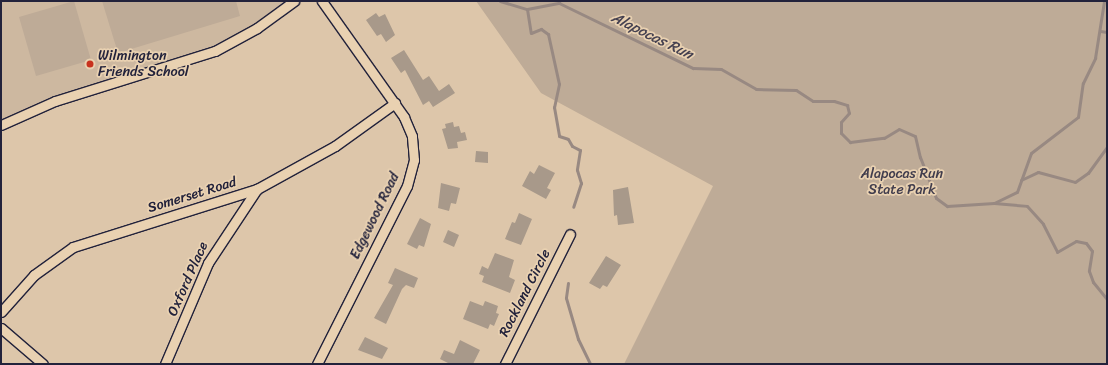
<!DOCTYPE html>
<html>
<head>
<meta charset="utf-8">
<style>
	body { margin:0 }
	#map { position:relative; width:1108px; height:365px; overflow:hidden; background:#ddc6aa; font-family:Sriracha,sans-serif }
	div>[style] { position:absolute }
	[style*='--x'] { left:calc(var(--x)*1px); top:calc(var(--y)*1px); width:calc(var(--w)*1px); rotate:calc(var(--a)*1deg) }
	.built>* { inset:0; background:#cdb8a0 }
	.green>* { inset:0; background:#beab97 }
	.stream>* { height:3px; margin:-1.5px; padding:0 1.5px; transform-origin:1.5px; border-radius:1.5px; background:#988982 }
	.building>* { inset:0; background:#a8998a }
	.roads { filter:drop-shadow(1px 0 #22223b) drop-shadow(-1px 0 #22223b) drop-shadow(0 1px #22223b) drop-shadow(0 -1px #22223b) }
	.minor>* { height:9px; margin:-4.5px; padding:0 4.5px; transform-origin:4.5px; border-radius:4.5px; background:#e9d1b1 }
	.dots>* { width:11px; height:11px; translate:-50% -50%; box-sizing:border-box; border:2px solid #e9d1b1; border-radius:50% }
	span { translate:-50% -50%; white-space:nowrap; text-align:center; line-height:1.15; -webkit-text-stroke:3.5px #e9d1b1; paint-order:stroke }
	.poi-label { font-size:14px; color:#22223b }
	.left { translate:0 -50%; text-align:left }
	.park-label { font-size:14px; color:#413d4d }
	.street-label { font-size:14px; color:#22223b }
	.water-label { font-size:15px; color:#454150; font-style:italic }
	.frame { position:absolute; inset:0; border:2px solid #22223b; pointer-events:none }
</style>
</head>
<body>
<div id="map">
	<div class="built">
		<div style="clip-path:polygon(1px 1px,294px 1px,230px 44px,55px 101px,1px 125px)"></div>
	</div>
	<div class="green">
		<div style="clip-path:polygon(74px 1px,91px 60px,36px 76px,19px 17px)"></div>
		<div style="clip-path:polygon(102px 1px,236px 1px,240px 16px,118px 53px)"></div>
		<div style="clip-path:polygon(476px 1px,1107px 1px,1107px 364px,624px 364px,713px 186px,541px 93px)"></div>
	</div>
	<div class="stream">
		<div style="--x:500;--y:1;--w:28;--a:17"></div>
		<div style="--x:527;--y:9;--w:33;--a:-11"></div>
		<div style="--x:559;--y:3;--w:149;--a:25.9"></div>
		<div style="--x:693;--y:68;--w:28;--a:2"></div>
		<div style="--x:721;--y:69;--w:40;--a:29.7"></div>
		<div style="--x:756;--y:89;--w:40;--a:1.4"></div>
		<div style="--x:796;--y:90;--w:20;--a:33"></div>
		<div style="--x:813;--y:101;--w:21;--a:0"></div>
		<div style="--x:834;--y:101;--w:14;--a:17"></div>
		<div style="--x:847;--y:105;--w:8;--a:76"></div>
		<div style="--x:849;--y:113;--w:12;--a:132"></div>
		<div style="--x:841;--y:122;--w:11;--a:90"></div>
		<div style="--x:841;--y:133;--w:13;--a:45"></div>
		<div style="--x:850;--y:142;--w:34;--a:-7"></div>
		<div style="--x:884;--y:138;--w:17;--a:-31"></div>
		<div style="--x:899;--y:129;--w:17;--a:24"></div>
		<div style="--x:915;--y:136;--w:22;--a:77"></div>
		<div style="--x:920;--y:157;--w:44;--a:68.7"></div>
		<div style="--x:936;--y:198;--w:14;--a:36"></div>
		<div style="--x:947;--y:206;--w:47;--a:-3.7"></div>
		<div style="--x:994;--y:203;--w:33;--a:5"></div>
		<div style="--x:1027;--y:206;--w:24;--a:48"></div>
		<div style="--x:1043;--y:224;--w:31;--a:63"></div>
		<div style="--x:1057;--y:252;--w:22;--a:-30"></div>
		<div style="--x:1076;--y:241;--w:10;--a:11"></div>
		<div style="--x:1086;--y:243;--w:10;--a:53"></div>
		<div style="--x:1092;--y:251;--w:20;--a:99"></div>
		<div style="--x:1089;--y:271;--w:12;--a:70"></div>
		<div style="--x:1093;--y:282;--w:22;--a:51"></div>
		<div style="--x:527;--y:9;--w:24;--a:81"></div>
		<div style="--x:531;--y:33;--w:11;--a:-22"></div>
		<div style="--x:541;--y:29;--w:9;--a:36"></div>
		<div style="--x:548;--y:34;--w:51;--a:77.6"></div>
		<div style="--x:559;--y:84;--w:24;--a:102"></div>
		<div style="--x:554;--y:107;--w:29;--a:80"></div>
		<div style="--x:559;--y:136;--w:9;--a:18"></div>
		<div style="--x:568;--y:139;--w:8;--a:60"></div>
		<div style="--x:572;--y:146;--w:9;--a:27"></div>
		<div style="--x:580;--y:150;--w:20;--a:99"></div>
		<div style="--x:577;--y:170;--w:14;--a:73"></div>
		<div style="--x:581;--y:183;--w:25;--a:108"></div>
		<div style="--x:1100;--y:31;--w:7;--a:8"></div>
		<div style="--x:1021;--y:180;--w:19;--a:-25"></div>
		<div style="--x:1038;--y:172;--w:38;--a:15"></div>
		<div style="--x:1075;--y:182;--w:16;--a:-35"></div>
		<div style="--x:1088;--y:173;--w:32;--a:-54"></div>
		<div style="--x:994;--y:203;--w:25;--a:-26"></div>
		<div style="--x:1017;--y:192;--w:41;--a:-70.3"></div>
		<div style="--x:1031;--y:153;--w:59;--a:-37.5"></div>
		<div style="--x:1078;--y:117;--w:34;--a:-82"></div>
		<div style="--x:1083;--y:83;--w:28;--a:-64"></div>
		<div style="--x:1095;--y:58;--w:58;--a:-81"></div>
		<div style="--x:568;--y:283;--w:15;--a:98"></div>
		<div style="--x:566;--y:298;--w:43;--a:73.7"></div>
		<div style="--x:578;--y:339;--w:28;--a:64"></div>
	</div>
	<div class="building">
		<div style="clip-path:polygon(376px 13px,379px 17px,385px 14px,395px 35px,386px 42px,381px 34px,377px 36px,366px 20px)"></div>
		<div style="clip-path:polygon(404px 50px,423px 80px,429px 76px,439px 91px,449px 84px,455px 93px,433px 107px,429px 101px,423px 105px,405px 70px,401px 73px,391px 58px)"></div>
		<div style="clip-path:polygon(453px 122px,454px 127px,459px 126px,461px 133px,465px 132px,467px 140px,457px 142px,458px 148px,448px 149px,442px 129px,446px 128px,445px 124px)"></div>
		<div style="clip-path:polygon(476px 151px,488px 152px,488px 163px,475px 162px)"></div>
		<div style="clip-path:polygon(539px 165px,555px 173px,547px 188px,551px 190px,546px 199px,522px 186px,530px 171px,534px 174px)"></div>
		<div style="clip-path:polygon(441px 183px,460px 188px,456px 204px,451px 203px,449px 211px,438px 208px)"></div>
		<div style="clip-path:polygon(628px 187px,634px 223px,618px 225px,617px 215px,614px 216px,613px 190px)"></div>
		<div style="clip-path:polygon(519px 213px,532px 219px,521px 245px,505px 239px,512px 222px,515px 223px)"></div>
		<div style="clip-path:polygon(420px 218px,431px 224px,424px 247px,419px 245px,417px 249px,407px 244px)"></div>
		<div style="clip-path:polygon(448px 230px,459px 235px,454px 247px,443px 242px)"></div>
		<div style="clip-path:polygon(495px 253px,514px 260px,509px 277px,515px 280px,510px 293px,482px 282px,484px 276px,479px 274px,482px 266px,488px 269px)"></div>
		<div style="clip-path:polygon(606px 256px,621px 265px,607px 287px,603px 285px,600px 289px,589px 283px)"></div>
		<div style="clip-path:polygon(395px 268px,418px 278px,414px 288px,406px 285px,402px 289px,386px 324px,374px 318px,393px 285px,388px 283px)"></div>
		<div style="clip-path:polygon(470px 301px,483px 306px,485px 301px,498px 306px,496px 313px,499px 314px,494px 326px,490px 324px,488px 329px,463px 319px)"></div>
		<div style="clip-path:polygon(365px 337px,388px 348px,382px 359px,358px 350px)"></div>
		<div style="clip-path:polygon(460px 340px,480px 350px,473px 364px,450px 364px,440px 359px,444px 350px,454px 354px)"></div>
	</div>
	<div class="roads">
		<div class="minor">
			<div style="--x:1;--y:125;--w:59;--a:-24"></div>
			<div style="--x:55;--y:101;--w:168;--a:-17.4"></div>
			<div style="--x:215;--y:51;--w:48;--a:-28.7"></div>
			<div style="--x:257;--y:28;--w:46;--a:-36.1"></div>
			<div style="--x:1;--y:312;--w:50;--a:-48.3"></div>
			<div style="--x:34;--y:275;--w:48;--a:-35.7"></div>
			<div style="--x:73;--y:247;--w:193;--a:-17.5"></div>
			<div style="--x:257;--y:189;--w:89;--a:-28.9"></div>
			<div style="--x:335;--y:146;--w:74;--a:-35.6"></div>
			<div style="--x:1;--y:328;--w:55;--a:40.6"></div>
			<div style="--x:165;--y:364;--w:110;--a:-66.9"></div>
			<div style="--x:208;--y:263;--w:89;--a:-56.5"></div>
			<div style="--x:317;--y:364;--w:199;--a:-63.2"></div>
			<div style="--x:407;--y:186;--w:27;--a:-75"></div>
			<div style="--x:414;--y:160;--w:24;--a:-95"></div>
			<div style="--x:412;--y:136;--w:21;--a:-113"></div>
			<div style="--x:404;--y:117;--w:142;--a:-125.3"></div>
			<div style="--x:505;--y:364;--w:145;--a:-63.4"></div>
		</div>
	</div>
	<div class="dots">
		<div style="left:90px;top:64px;background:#c8321e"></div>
	</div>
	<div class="poi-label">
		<span class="left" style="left:98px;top:64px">Wilmington<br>Friends School</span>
	</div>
	<div class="park-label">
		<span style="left:902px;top:182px">Alapocas Run<br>State Park</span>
	</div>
	<div class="street-label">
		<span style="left:192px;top:195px;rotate:-17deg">Somerset Road</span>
		<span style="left:375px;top:216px;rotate:-64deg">Edgewood Road</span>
		<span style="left:188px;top:279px;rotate:-66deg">Oxford Place</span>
		<span style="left:525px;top:293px;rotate:-63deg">Rockland Circle</span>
	</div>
	<div class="water-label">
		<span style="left:652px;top:36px;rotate:26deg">Alapocas Run</span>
	</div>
	<div class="frame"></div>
</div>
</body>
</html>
